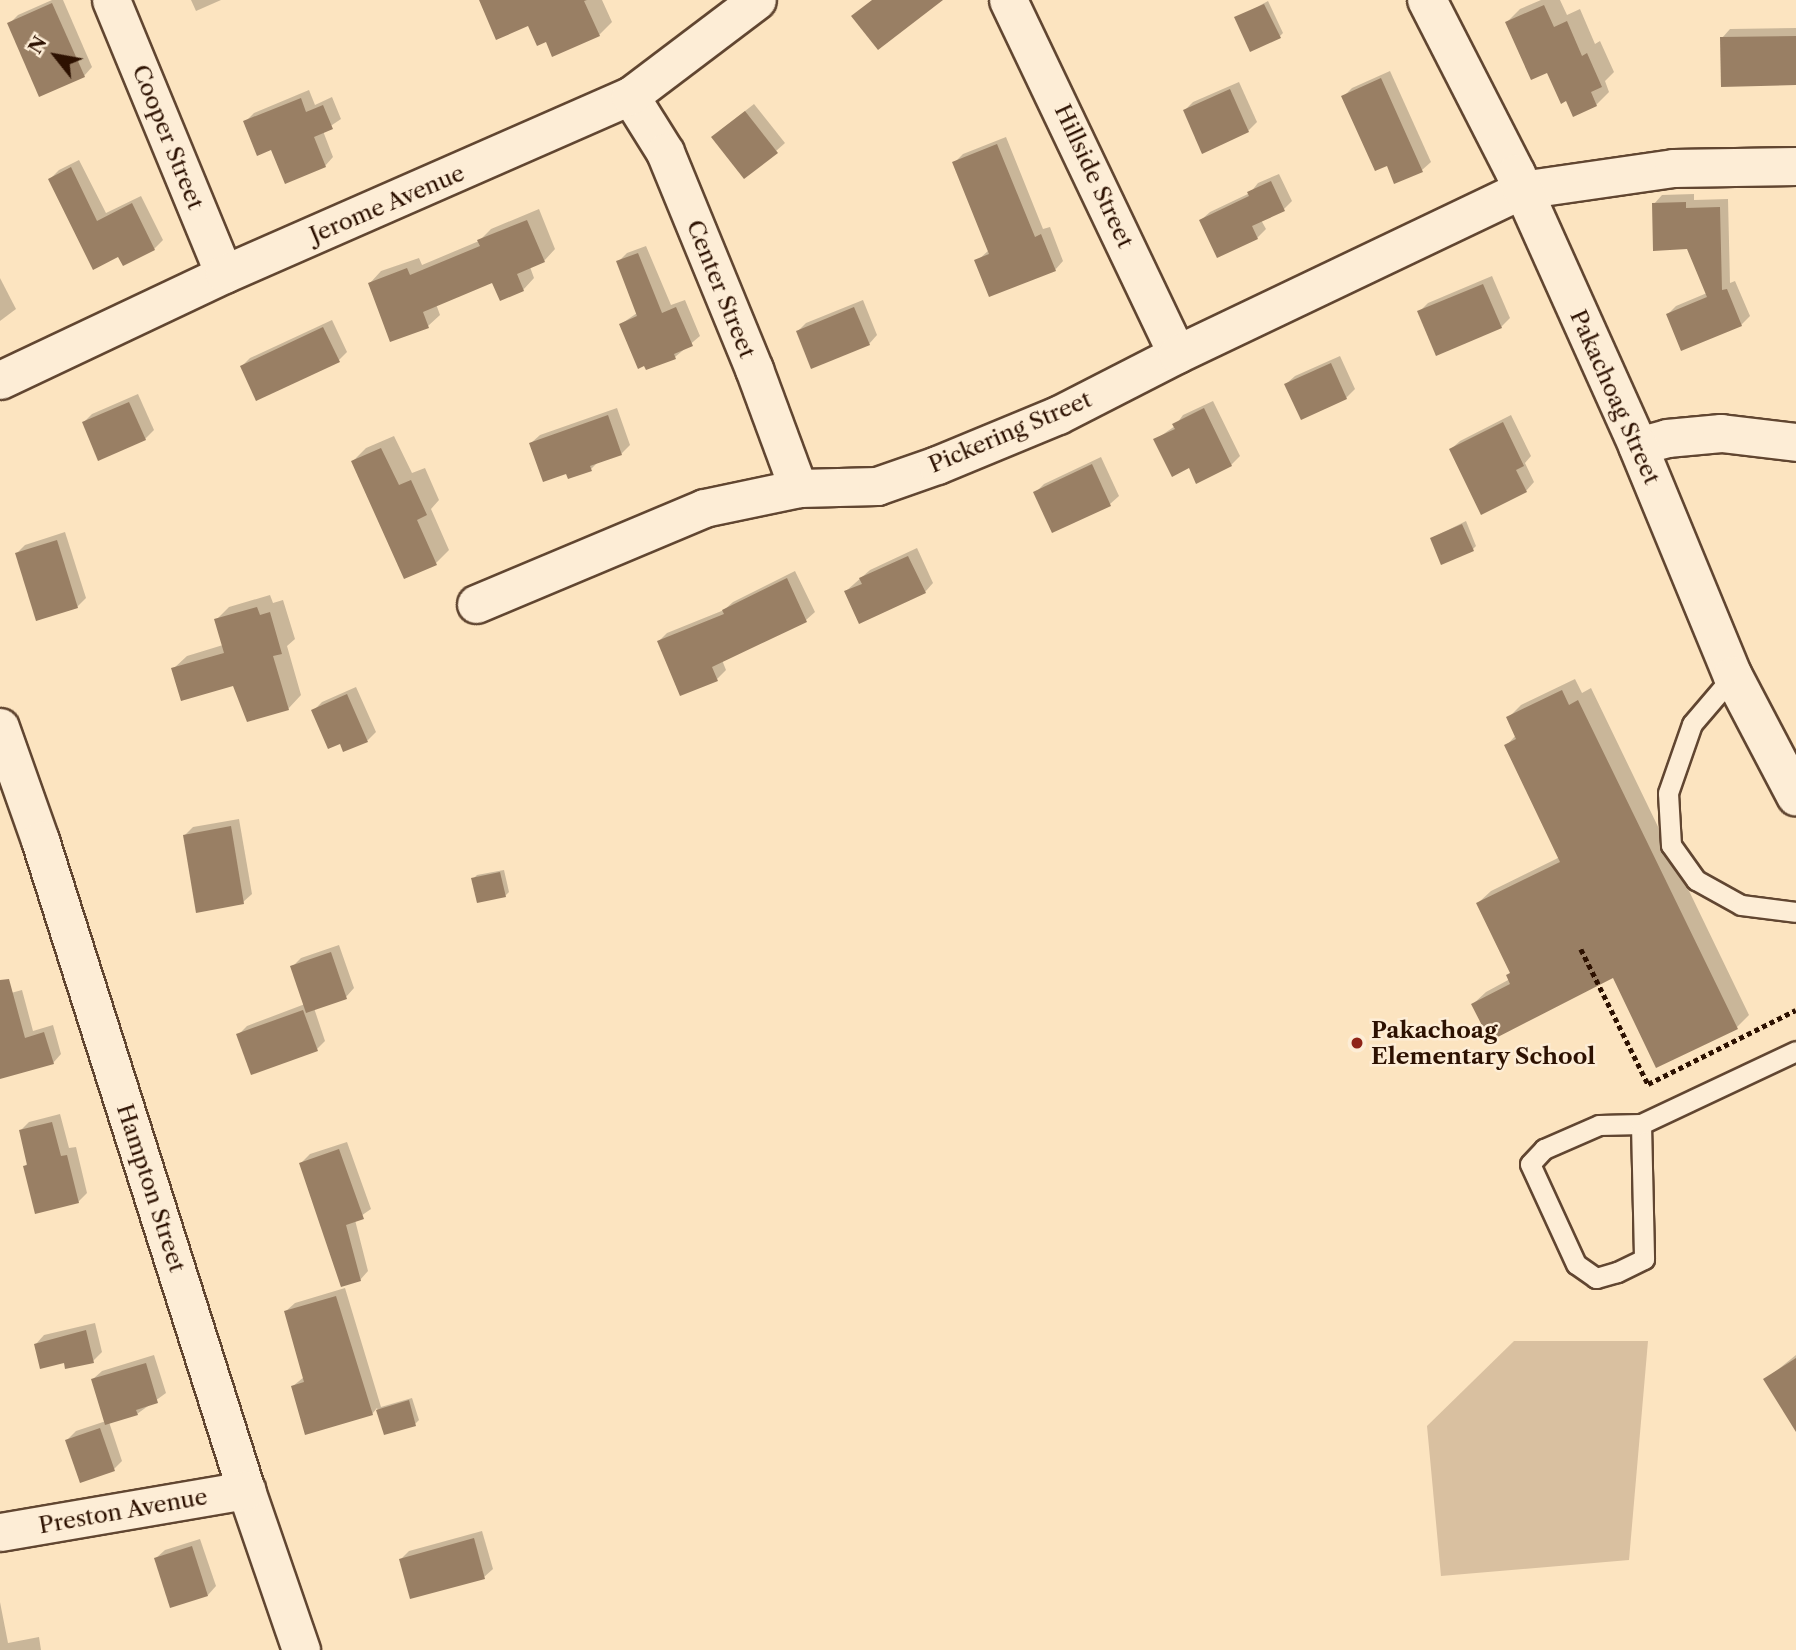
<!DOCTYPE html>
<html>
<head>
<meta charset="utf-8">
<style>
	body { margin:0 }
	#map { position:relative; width:1796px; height:1650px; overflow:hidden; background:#fce4c0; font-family:"Libre Caslon Text",serif }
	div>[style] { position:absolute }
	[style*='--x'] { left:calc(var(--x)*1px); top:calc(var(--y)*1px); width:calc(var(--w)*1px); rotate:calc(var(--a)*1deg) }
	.green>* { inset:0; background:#d9c0a0 }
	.shadow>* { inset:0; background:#0003 }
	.building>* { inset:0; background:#997f64 }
	.path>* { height:4.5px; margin-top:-2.25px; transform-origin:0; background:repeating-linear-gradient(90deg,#2d1101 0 5px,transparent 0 8.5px) }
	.roads { filter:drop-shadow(2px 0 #614631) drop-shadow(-2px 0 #614631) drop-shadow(0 2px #614631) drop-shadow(0 -2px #614631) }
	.lane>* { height:19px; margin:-9.5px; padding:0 9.5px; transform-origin:9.5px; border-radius:9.5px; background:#fdedd6 }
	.street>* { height:37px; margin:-18.5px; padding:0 18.5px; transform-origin:18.5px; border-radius:18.5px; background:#fdedd6 }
	.secondary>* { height:38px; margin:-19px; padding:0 19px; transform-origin:19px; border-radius:19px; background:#fdedd6 }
	.dots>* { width:19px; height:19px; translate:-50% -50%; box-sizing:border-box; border:4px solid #fdedd6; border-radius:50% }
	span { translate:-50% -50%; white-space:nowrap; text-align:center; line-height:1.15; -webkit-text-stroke:5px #fdedd6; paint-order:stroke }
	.street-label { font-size:23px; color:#2d1101 }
	.poi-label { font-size:23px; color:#2d1101; font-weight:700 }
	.left { translate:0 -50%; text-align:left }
	.north { position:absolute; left:21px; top:21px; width:70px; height:70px; -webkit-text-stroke:5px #fdedd6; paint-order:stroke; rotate:301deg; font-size:19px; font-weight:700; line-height:28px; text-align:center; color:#2d1101 }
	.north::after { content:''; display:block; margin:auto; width:24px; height:32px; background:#2d1101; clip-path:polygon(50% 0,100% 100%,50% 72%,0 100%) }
</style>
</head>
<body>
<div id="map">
	<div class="green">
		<div style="clip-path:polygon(1514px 1341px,1648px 1341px,1629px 1560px,1441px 1576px,1427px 1426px)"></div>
	</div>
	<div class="shadow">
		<div style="clip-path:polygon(52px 0,63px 0,92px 67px,84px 76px,9px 24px,18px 15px)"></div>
		<div style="clip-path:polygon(191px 0,221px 0,196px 11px)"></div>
		<div style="clip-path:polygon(483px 0,602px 0,612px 22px,599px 35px,547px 40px,529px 24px)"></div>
		<div style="clip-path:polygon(1541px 0,1560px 0,1567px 15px,1580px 9px,1595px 44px,1600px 41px,1614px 72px,1605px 81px,1609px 92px,1596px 105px,1548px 71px,1507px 22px,1520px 9px)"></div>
		<div style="clip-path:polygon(1268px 1px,1283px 33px,1280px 36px,1237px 18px)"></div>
		<div style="clip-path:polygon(1796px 28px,1796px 84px,1722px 38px,1730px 29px)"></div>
		<div style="clip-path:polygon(1390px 71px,1431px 162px,1422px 170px,1387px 163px,1343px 97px,1352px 88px)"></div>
		<div style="clip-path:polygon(1239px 82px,1257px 122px,1248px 131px,1203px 151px,1185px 110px,1193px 102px)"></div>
		<div style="clip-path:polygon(309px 90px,315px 105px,332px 97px,341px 119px,323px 131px,333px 157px,325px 166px,245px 122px,254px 113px)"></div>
		<div style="clip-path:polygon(754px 104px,785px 143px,776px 151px,722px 129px)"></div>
		<div style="clip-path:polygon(1006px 137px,1043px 229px,1050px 227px,1063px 261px,1055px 270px,977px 261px,989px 250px,954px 163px,963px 154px)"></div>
		<div style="clip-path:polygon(79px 160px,106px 213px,141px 196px,163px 240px,154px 249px,119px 255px,50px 179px,59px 170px)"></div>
		<div style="clip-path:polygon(1279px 174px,1292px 201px,1284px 209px,1261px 220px,1266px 229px,1257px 238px,1201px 220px,1210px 212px,1250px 193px,1258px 183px)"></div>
		<div style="clip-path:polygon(1694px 194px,1694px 200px,1728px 199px,1730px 283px,1735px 281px,1750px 316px,1741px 325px,1682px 349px,1668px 314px,1676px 306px,1707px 293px,1689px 248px,1654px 204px,1662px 195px)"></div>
		<div style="clip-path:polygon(539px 209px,555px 249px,544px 261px,530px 267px,534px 278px,523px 290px,493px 280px,436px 304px,440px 315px,428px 326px,370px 283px,381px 271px,419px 258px,422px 265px,479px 241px,491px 229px)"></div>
		<div style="clip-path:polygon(646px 246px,671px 305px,685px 300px,700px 336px,675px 357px,621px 324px,637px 313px,618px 262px,627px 253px)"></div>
		<div style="clip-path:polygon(1492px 276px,1510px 318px,1501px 327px,1419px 312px,1428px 303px)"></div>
		<div style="clip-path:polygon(0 278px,16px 309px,0 321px)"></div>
		<div style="clip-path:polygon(863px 300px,877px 335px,869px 344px,798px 331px,806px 323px)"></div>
		<div style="clip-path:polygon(332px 320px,347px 352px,339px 360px,242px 366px,250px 358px)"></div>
		<div style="clip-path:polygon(1340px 356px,1355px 389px,1346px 398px,1301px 418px,1286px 384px,1295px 376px)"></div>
		<div style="clip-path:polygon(138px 394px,154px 430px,145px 439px,84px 422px,92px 414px)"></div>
		<div style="clip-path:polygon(1213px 401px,1240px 456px,1231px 465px,1190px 466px,1155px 440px,1175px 426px,1183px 415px)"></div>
		<div style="clip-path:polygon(617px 408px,630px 445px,621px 454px,598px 462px,591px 469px,531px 443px,540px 435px)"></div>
		<div style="clip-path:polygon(1511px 415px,1531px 456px,1525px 463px,1534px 482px,1526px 491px,1451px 449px,1460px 441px)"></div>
		<div style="clip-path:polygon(394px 436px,412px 473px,425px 468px,439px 500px,431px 509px,449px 550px,436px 563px,353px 461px,366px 448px)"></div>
		<div style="clip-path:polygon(1101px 457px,1119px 496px,1110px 504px,1053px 531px,1035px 493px,1044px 484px)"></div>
		<div style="clip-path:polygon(1466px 521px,1476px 546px,1473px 549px,1432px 538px)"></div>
		<div style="clip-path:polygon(65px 532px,86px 598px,77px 607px,17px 553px,25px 545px)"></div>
		<div style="clip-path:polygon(917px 548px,933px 583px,925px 592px,846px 591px,870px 570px)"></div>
		<div style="clip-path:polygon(795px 571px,815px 612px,806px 620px,722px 660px,726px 670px,717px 679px,659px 641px,667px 633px,724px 610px,733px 602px)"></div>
		<div style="clip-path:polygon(270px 595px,273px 603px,283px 600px,295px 639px,287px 646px,301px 695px,288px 709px,234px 684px,173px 669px,187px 656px,223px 645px,216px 620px,229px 607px)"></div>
		<div style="clip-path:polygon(1575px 679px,1582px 693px,1591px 688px,1749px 1015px,1737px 1027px,1613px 976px,1473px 1004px,1486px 992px,1510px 979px,1511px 972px,1478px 903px,1491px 891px,1560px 857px,1506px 746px,1516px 735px,1508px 718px,1521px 705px)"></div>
		<div style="clip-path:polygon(356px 687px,376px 732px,368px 740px,344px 750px,341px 742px,313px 711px,322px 702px)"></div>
		<div style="clip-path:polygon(239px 819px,252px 894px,243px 902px,184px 836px,193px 827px)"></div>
		<div style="clip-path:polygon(504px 870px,509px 892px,505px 896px,473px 879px,477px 875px)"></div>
		<div style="clip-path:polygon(339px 945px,354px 988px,346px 997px,314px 1008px,325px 1041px,317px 1049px,238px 1035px,247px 1026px,305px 1004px,292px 967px,301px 958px)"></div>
		<div style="clip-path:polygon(22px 990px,33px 1031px,53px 1025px,61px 1054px,53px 1063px,0 1060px,0 996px)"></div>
		<div style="clip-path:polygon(60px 1114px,69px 1148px,76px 1147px,87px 1193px,78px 1202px,25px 1166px,28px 1163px,21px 1130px,29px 1122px)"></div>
		<div style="clip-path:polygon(347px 1142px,371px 1209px,355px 1220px,368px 1271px,360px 1280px,301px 1163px,310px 1154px)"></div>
		<div style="clip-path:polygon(345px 1288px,381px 1407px,412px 1398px,419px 1420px,415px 1424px,385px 1433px,377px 1408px,372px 1414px,293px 1386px,304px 1377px,286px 1311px,295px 1303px)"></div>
		<div style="clip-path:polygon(95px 1323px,102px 1352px,93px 1361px,66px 1361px,36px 1344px,44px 1335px)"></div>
		<div style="clip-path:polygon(154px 1355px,166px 1393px,137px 1414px,109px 1422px,122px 1461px,114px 1469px,67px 1440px,76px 1431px,106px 1421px,93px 1379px,102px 1371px)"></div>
		<div style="clip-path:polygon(1796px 1355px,1796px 1428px,1766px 1379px)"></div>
		<div style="clip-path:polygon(482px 1531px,493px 1569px,484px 1577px,401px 1559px,409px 1551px)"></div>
		<div style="clip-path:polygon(200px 1539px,216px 1586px,208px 1595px,156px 1558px,165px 1550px)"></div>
		<div style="clip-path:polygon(0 1602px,8px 1643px,39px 1637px,41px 1650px,0 1650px)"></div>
	</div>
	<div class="building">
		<div style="clip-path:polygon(479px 0,587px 0,584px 1px,600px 36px,552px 57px,546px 42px,537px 46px,528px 26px,496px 40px)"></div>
		<div style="clip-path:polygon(872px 0,943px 0,878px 50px,851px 16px)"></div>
		<div style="clip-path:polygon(52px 3px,85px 77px,39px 97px,7px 23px)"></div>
		<div style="clip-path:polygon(1264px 4px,1281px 38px,1250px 52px,1234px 17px)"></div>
		<div style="clip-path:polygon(1544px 5px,1554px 27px,1567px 21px,1582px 56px,1587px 53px,1602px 87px,1591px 92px,1597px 106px,1573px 117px,1566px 101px,1561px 104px,1547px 73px,1531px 80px,1505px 22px)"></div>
		<div style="clip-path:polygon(1796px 36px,1796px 85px,1721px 87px,1720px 37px)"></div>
		<div style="clip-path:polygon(1381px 78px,1423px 172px,1394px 184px,1387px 166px,1375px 171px,1341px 96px)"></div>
		<div style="clip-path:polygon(1230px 89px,1249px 132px,1202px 154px,1183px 110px)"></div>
		<div style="clip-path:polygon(301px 98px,306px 112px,323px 105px,333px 129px,314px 137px,326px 167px,285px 184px,271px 150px,257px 156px,243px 121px)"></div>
		<div style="clip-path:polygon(745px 111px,778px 153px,744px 179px,711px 137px)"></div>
		<div style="clip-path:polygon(997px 144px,1035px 237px,1041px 234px,1056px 271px,989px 297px,974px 260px,989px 254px,952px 162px)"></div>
		<div style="clip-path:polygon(71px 167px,97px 221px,132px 203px,155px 250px,123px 266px,118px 257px,93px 270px,48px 179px)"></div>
		<div style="clip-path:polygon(1271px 181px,1285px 211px,1252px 226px,1258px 239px,1217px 258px,1199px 220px,1249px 196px,1247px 192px)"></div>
		<div style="clip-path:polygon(1686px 202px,1686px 208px,1720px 207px,1722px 290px,1727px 289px,1742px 326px,1681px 351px,1666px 314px,1707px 297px,1687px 249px,1653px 251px,1652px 203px)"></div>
		<div style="clip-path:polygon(527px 220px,545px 262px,517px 274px,524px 291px,500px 301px,492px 283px,423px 312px,429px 328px,390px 342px,368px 283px,407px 268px,410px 275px,480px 246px,477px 240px)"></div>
		<div style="clip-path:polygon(638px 253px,662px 313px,676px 307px,693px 346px,674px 354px,676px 359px,646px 370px,644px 366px,638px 369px,619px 324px,637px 316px,616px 261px)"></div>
		<div style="clip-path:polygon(1483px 284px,1502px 328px,1436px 356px,1417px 311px)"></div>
		<div style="clip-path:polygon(854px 307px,870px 345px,811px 369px,796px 331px)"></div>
		<div style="clip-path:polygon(323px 327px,340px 362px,256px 401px,240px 366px)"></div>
		<div style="clip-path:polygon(1331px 363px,1347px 399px,1301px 420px,1284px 384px)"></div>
		<div style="clip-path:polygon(129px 402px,146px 440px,98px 461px,82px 422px)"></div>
		<div style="clip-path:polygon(1204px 408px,1232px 466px,1196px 484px,1189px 468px,1172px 477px,1153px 439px,1175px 429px,1172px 424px)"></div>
		<div style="clip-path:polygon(608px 415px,622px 455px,590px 466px,592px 471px,568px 479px,566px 474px,543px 482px,529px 443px)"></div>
		<div style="clip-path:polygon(1503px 422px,1524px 466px,1516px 470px,1527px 492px,1481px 515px,1449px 449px)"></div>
		<div style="clip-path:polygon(381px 448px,399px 485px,411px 480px,427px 515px,417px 520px,437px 565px,404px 579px,351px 461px)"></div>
		<div style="clip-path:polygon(1092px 464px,1111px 506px,1052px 533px,1033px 492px)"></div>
		<div style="clip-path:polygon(1462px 524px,1474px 551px,1441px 565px,1430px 538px)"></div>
		<div style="clip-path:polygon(57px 540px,78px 608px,36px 621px,15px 553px)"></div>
		<div style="clip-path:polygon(908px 556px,926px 593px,859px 624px,844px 591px,862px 584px,859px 578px)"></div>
		<div style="clip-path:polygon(787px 578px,807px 622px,712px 667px,718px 681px,680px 696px,657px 641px,724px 614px,722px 610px)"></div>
		<div style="clip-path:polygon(257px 607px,260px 615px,270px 612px,282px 654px,273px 656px,289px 710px,247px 722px,233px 686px,181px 701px,171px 668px,224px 653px,214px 619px)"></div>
		<div style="clip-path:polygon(1562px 690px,1569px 705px,1578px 700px,1738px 1029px,1656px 1068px,1613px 978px,1490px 1041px,1471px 1004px,1510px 984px,1506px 975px,1510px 973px,1476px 903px,1560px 862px,1504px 745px,1516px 739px,1506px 717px)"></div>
		<div style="clip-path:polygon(347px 694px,368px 742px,343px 752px,340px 744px,328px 749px,311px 710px)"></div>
		<div style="clip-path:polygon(231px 826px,244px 904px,196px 913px,183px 835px)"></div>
		<div style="clip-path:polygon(500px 872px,506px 897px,477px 903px,471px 878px)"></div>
		<div style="clip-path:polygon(331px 952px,347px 999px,306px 1013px,290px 966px)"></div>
		<div style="clip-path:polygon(9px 979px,25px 1038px,44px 1032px,54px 1064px,0 1079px,0 980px)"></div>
		<div style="clip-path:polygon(303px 1010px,318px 1051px,251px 1075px,236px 1034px)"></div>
		<div style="clip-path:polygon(52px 1122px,61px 1156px,67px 1155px,79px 1203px,35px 1214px,23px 1166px,27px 1165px,19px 1130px)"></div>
		<div style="clip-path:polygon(339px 1149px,364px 1219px,346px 1225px,361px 1281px,341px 1287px,299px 1163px)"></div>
		<div style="clip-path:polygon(336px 1296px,373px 1415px,305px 1435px,291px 1386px,304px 1382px,284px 1311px)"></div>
		<div style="clip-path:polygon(86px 1330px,94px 1363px,65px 1369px,64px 1363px,40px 1369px,34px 1344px)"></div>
		<div style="clip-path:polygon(1796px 1358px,1796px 1432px,1763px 1379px)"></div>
		<div style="clip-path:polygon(146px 1363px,158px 1403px,136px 1410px,138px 1415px,105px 1425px,91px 1379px)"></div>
		<div style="clip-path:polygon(409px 1400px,416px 1426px,384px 1435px,376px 1410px)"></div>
		<div style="clip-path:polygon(100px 1428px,115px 1471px,80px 1483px,65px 1440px)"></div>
		<div style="clip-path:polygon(474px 1538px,485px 1579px,410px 1599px,399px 1559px)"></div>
		<div style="clip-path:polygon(192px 1546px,208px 1596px,170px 1608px,154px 1558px)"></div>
	</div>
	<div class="path">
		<div style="--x:1581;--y:949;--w:151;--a:63.6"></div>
		<div style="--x:1648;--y:1084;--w:165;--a:-26.6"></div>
	</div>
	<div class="roads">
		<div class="lane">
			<div style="--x:1733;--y:676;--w:63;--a:130.5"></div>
			<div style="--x:1692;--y:724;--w:73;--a:109.2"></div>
			<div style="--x:1668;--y:793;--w:52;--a:86.7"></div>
			<div style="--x:1671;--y:845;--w:43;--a:54.5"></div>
			<div style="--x:1696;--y:880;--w:51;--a:29.1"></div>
			<div style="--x:1741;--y:905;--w:55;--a:7.3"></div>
			<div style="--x:1641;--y:1124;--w:135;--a:88.7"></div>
			<div style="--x:1644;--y:1259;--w:30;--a:154"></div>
			<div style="--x:1617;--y:1272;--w:22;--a:164"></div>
			<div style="--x:1596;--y:1278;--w:24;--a:-145"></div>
			<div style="--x:1576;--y:1264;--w:110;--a:-114.7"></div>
			<div style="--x:1530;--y:1164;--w:21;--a:-47"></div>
			<div style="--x:1544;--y:1149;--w:60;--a:-23.6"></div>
			<div style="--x:1599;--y:1125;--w:42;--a:-1.4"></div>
			<div style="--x:1641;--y:1124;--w:171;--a:-25.2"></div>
		</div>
		<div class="street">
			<div style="--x:111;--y:0;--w:296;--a:67.6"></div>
			<div style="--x:1008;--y:0;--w:392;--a:64.5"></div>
			<div style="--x:630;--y:96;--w:66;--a:58"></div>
			<div style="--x:665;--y:152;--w:235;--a:67.7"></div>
			<div style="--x:754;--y:369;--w:127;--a:69.7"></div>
			<div style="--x:0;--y:380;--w:248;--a:-25.3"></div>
			<div style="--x:224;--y:274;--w:443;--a:-23.7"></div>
			<div style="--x:630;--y:96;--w:159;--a:-37.1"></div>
			<div style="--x:1638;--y:446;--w:30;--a:-15"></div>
			<div style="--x:1667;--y:438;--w:54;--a:-5.3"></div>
			<div style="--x:1721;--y:433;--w:76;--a:6.8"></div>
			<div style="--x:476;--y:604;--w:247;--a:-22.8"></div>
			<div style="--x:704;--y:508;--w:98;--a:-11.8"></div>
			<div style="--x:800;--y:488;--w:77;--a:-1.5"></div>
			<div style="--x:877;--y:486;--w:64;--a:-19.3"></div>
			<div style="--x:937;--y:465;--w:131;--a:-22.5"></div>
			<div style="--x:1058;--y:415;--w:134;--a:-27.1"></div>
			<div style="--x:1177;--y:354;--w:381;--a:-25.5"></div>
			<div style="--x:1521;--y:190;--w:154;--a:-8.2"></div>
			<div style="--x:1673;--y:168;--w:123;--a:-0.9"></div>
			<div style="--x:0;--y:727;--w:120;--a:70.5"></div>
			<div style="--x:40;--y:840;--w:682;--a:72.42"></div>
			<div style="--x:246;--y:1490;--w:169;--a:71"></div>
			<div style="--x:0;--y:1532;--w:250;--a:-9.7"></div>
		</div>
		<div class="secondary">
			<div style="--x:1427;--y:0;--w:195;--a:62.9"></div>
			<div style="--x:1516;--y:174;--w:298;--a:65.8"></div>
			<div style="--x:1638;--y:446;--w:249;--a:67.6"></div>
			<div style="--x:1733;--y:676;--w:136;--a:62.3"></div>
		</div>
	</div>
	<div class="dots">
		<div style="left:1357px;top:1043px;background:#8f2418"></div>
	</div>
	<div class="street-label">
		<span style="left:168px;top:137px;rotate:68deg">Cooper Street</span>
		<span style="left:1094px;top:176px;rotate:65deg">Hillside Street</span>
		<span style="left:387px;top:204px;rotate:-23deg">Jerome Avenue</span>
		<span style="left:721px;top:289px;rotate:68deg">Center Street</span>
		<span style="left:1615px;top:397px;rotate:66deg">Pakachoag Street</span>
		<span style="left:1010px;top:432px;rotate:-23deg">Pickering Street</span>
		<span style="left:151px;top:1188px;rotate:72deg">Hampton Street</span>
		<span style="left:123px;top:1511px;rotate:-10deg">Preston Avenue</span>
	</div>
	<div class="poi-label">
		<span class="left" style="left:1371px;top:1043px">Pakachoag<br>Elementary School</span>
	</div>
	<div class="north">N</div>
</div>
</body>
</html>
